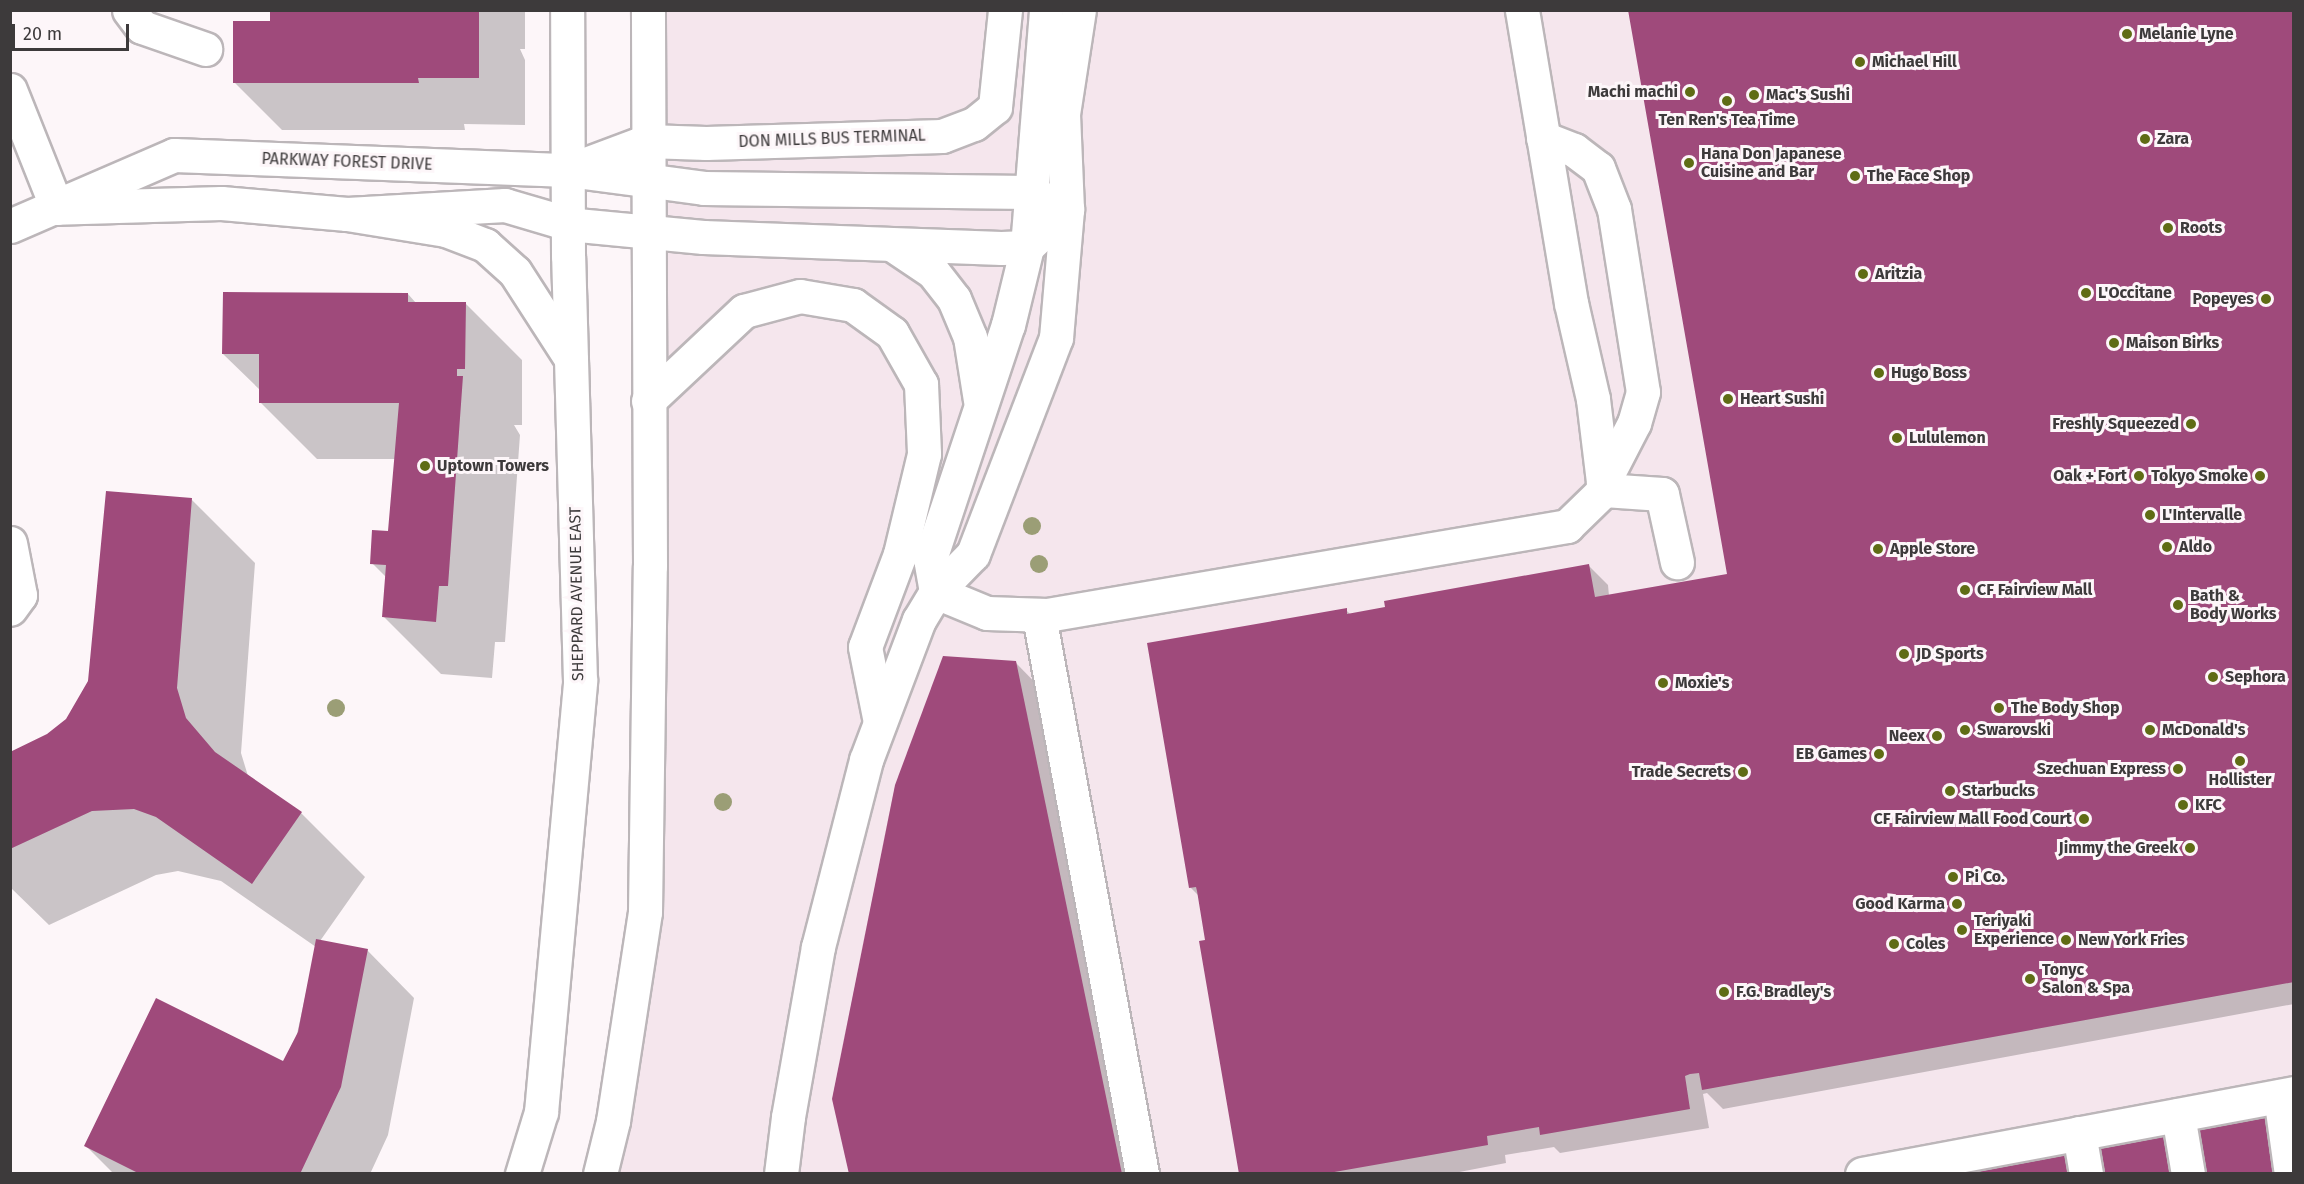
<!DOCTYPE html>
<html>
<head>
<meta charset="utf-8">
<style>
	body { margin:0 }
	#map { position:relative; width:2304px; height:1184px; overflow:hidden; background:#fdf6f9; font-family:"Fira Sans",sans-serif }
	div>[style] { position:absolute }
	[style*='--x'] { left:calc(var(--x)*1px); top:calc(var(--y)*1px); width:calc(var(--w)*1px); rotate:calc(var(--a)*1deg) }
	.built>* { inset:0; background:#f5e6ed }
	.shadow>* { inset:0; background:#0003 }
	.building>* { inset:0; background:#9f4a7b }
	.roads { filter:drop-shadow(2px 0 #bcb6b9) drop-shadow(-2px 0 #bcb6b9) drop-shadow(0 2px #bcb6b9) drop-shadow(0 -2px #bcb6b9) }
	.minor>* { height:33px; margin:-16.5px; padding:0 16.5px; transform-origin:16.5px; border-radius:16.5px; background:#fff }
	.major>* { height:33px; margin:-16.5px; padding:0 16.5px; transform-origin:16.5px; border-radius:16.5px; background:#fff }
	.trees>* { width:18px; height:18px; margin:-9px; border-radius:50%; background:#9b9e76 }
	.dots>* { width:16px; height:16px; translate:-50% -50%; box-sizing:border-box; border:3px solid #fdf6f9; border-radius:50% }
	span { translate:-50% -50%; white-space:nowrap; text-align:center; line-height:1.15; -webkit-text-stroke:6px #fdf6f9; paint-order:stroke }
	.poi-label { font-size:16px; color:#3d3a3b; font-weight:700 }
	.left { translate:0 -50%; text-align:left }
	.right { translate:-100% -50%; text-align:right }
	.street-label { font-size:16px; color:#3d3a3b }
	.frame { position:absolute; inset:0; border:12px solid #3d3a3b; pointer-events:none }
	.scale { position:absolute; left:12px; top:24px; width:117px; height:27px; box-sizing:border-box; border:3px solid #3d3a3b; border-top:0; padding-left:8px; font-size:18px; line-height:21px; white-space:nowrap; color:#3d3a3b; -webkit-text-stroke:4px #fdf6f9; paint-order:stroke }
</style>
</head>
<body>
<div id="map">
	<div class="built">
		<div style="clip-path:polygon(648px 11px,2293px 11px,2293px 1173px,600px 1174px,645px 912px)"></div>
	</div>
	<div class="shadow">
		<div style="clip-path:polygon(271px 10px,525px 10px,525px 49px,520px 49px,525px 60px,525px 125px,464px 124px,465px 130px,282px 130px,234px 82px,271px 22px)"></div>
		<div style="clip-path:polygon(2294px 10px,2294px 1004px,1723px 1109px,1707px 1093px,1703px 1094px,1709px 1128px,1560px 1153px,1554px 1147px,1505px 1155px,1506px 1163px,1449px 1174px,1241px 1174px,1199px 896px,1190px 887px,1346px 610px,1351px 615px,1589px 566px,1608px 585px,1609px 596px,1728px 575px)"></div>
		<div style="clip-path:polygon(408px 294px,416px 303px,465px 303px,522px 360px,522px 425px,514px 425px,520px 435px,505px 642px,495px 642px,492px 678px,441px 674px,384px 617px,387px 578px,372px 563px,389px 533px,396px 459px,317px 459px,260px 402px,260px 390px,223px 354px)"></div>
		<div style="clip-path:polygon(191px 499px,255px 563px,241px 753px,248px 776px,301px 813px,365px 877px,320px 941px,367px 950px,414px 998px,388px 1135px,370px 1174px,114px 1174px,85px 1145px,290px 1066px,316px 947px,221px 881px,178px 871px,156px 875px,49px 925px,10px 887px,10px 754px,48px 735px,67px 720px)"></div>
		<div style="clip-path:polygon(1016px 663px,1051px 699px,1150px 1174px,851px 1174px)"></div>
	</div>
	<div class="building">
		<div style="clip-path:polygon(270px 10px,479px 11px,479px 78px,418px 78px,419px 83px,233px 83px,233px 21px,270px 21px)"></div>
		<div style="clip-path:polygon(1628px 10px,2294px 10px,2294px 982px,1702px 1090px,1699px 1073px,1690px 1074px,1685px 1076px,1690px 1109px,1540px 1135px,1539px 1127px,1487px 1136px,1488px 1145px,1323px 1174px,1239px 1174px,1199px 941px,1205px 940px,1197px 891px,1196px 887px,1189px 888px,1147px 643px,1347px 608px,1347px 614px,1385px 607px,1384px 601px,1589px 564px,1595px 597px,1727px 574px)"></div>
		<div style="clip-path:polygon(223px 292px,408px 293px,408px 302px,466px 302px,465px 369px,457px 369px,457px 376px,463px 376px,448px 586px,439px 586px,436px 622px,382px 617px,386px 565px,370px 564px,372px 530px,388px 531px,399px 403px,259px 403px,259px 354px,222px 354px)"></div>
		<div style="clip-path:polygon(106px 491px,192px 498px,177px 688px,186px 718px,215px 752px,302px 812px,252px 884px,156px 817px,134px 809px,92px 811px,10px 849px,10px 752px,47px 734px,66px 719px,88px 681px)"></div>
		<div style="clip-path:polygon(943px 656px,1016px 661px,1122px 1174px,849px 1174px,832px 1099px,895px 785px)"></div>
		<div style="clip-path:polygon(316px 939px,368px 949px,341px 1087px,300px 1174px,140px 1174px,84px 1146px,156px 998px,283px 1061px,298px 1032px)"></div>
		<div style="clip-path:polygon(2294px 1077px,2294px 1174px,1860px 1174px,1860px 1173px)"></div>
	</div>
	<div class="roads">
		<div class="minor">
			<div style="--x:129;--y:10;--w:21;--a:53"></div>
			<div style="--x:142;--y:27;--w:67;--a:19.2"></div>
			<div style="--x:10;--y:90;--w:127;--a:68.3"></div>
			<div style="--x:1543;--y:138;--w:33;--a:21"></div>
			<div style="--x:1574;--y:150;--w:30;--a:37"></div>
			<div style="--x:1598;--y:168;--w:44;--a:68.7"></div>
			<div style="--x:1614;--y:209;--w:185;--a:81"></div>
			<div style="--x:1643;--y:392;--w:32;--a:106"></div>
			<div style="--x:1634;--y:423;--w:68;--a:117.3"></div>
			<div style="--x:570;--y:170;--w:82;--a:-20.6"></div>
			<div style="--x:647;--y:141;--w:59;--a:1.9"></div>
			<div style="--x:706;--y:143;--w:236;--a:-1.7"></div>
			<div style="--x:942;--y:136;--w:34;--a:-21"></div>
			<div style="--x:974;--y:124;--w:27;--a:-39"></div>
			<div style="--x:995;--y:107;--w:98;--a:-84.1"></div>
			<div style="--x:10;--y:226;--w:179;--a:-23.4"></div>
			<div style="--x:174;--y:155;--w:394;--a:2.2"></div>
			<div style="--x:568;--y:170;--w:137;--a:7.5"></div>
			<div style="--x:704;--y:188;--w:325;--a:0.7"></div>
			<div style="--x:1029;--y:192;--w:42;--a:24.1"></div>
			<div style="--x:1067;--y:209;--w:55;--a:136.5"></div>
			<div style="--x:1027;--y:247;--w:26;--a:178"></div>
			<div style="--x:1001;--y:248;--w:298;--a:-177.9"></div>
			<div style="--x:703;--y:237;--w:135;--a:-174.5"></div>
			<div style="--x:569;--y:224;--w:67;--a:-163.5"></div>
			<div style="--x:505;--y:205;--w:158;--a:176.7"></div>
			<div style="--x:347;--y:214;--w:126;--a:-175"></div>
			<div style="--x:221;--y:203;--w:164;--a:178.3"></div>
			<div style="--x:893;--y:245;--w:48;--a:34"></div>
			<div style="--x:933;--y:272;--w:34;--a:52"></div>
			<div style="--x:954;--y:299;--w:41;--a:67.2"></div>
			<div style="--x:970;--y:337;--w:64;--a:81"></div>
			<div style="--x:648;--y:401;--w:132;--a:-43.2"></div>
			<div style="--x:744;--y:311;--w:58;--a:-15"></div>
			<div style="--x:800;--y:296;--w:54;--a:9.6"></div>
			<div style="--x:853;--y:305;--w:48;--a:35.7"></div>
			<div style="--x:892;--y:333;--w:59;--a:60.4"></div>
			<div style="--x:921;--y:384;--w:70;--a:87.5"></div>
			<div style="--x:924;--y:454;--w:103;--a:103.5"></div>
			<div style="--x:900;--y:554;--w:99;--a:110.6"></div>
			<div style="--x:865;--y:647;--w:76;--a:78.7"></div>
			<div style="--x:1604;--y:490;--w:58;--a:3.9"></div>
			<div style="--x:1662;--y:494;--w:70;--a:77.6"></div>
			<div style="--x:10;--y:543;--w:53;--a:79.1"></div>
			<div style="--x:20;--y:595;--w:17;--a:126"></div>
			<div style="--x:936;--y:592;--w:55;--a:22.4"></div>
			<div style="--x:987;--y:613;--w:60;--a:1.9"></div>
			<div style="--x:1047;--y:615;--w:528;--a:-9.71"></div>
			<div style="--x:1567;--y:526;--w:52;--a:-44.2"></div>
			<div style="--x:1604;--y:490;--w:92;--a:-96.9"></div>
			<div style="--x:1593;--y:399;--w:98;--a:-102.9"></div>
			<div style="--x:1571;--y:303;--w:297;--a:-99.5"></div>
			<div style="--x:936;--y:592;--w:34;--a:-100"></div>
			<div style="--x:930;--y:559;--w:247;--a:-71.6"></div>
			<div style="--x:1008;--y:325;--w:80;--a:-76.3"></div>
			<div style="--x:1027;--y:247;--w:238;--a:-85.4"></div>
			<div style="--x:1039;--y:616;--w:567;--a:79.54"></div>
			<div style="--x:2280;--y:1096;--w:79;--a:82"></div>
			<div style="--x:2178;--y:1115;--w:60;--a:80.4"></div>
			<div style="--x:2079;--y:1133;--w:42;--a:80.3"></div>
			<div style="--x:781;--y:1174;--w:57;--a:-83"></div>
			<div style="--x:788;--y:1117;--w:173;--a:-80"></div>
			<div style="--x:818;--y:947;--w:193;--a:-75.6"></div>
			<div style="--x:866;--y:760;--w:150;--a:-69.3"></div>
			<div style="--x:919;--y:620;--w:33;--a:-59"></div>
			<div style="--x:936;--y:592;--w:53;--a:-45.8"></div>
			<div style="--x:973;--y:554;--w:231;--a:-69"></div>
			<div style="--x:1056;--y:338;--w:129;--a:-85.1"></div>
			<div style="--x:1067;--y:209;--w:95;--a:-92.4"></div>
			<div style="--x:1063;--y:114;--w:105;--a:-81.3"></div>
			<div style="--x:1862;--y:1174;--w:440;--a:-10.6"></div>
		</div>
		<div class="major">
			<div style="--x:347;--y:214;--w:100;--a:9.2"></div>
			<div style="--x:446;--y:230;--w:42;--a:21"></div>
			<div style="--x:485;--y:245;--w:40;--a:42"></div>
			<div style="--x:515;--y:272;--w:103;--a:57.2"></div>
			<div style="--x:522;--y:1174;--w:65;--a:-73"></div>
			<div style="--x:541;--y:1112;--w:433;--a:-84.8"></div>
			<div style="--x:580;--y:681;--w:425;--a:-91.6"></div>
			<div style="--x:568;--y:256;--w:246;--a:-90.2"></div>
			<div style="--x:600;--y:1174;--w:55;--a:-76.2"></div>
			<div style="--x:613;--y:1121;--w:211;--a:-81.3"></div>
			<div style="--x:645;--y:912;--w:346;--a:-89.2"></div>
			<div style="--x:650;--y:566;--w:556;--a:-90.21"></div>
		</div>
	</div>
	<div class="trees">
		<div style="left:1032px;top:526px"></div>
		<div style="left:1039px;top:564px"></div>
		<div style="left:336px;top:708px"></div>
		<div style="left:723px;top:802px"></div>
	</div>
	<div class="dots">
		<div style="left:2127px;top:34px;background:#5f6c15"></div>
		<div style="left:1860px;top:62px;background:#5f6c15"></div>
		<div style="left:1690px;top:92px;background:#5f6c15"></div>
		<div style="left:1754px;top:95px;background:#5f6c15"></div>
		<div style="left:1727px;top:101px;background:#5f6c15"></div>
		<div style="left:2145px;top:139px;background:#5f6c15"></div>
		<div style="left:1689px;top:163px;background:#5f6c15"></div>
		<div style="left:1855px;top:176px;background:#5f6c15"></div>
		<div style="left:2168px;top:228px;background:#5f6c15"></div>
		<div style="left:1863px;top:274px;background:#5f6c15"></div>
		<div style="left:2086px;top:293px;background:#5f6c15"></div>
		<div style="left:2266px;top:299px;background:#5f6c15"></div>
		<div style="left:2114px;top:343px;background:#5f6c15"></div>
		<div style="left:1879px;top:373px;background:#5f6c15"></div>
		<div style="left:1728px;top:399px;background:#5f6c15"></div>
		<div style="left:2191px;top:424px;background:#5f6c15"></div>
		<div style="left:1897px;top:438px;background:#5f6c15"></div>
		<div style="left:425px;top:466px;background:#5f6c15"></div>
		<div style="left:2139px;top:476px;background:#5f6c15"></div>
		<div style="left:2260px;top:476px;background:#5f6c15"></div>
		<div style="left:2150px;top:515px;background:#5f6c15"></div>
		<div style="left:2167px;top:547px;background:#5f6c15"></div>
		<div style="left:1878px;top:549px;background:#5f6c15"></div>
		<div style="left:1965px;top:590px;background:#5f6c15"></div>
		<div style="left:2178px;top:605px;background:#5f6c15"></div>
		<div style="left:1904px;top:654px;background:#5f6c15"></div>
		<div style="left:2213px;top:677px;background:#5f6c15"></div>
		<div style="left:1663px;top:683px;background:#5f6c15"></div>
		<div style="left:1999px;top:708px;background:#5f6c15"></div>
		<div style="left:1965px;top:730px;background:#5f6c15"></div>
		<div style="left:2150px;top:730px;background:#5f6c15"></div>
		<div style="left:1937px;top:736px;background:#5f6c15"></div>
		<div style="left:1879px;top:754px;background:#5f6c15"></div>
		<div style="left:2240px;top:761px;background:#5f6c15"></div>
		<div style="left:2178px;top:769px;background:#5f6c15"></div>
		<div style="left:1743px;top:772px;background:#5f6c15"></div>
		<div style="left:1950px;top:791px;background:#5f6c15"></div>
		<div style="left:2183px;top:805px;background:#5f6c15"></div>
		<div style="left:2084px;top:819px;background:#5f6c15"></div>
		<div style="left:2190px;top:848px;background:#5f6c15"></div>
		<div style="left:1953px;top:877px;background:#5f6c15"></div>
		<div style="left:1957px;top:904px;background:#5f6c15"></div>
		<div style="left:1962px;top:930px;background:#5f6c15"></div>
		<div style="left:2066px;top:940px;background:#5f6c15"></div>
		<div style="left:1894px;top:944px;background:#5f6c15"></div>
		<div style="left:2030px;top:979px;background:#5f6c15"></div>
		<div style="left:1724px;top:992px;background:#5f6c15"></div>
	</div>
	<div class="poi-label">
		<span class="left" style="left:2139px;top:34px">Melanie Lyne</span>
		<span class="left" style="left:1872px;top:62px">Michael Hill</span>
		<span class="right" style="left:1678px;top:92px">Machi machi</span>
		<span class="left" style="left:1766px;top:95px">Mac's Sushi</span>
		<span style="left:1727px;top:120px">Ten Ren's Tea Time</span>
		<span class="left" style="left:2157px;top:139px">Zara</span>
		<span class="left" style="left:1701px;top:163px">Hana Don Japanese<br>Cuisine and Bar</span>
		<span class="left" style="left:1867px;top:176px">The Face Shop</span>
		<span class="left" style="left:2180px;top:228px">Roots</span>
		<span class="left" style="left:1875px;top:274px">Aritzia</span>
		<span class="left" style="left:2098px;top:293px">L'Occitane</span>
		<span class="right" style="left:2254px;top:299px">Popeyes</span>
		<span class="left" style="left:2126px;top:343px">Maison Birks</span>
		<span class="left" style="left:1891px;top:373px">Hugo Boss</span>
		<span class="left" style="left:1740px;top:399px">Heart Sushi</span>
		<span class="right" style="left:2179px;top:424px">Freshly Squeezed</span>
		<span class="left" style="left:1909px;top:438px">Lululemon</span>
		<span class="left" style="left:437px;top:466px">Uptown Towers</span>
		<span class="right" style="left:2127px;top:476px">Oak + Fort</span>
		<span class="right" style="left:2248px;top:476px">Tokyo Smoke</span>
		<span class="left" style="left:2162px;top:515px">L'Intervalle</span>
		<span class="left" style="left:2179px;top:547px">Aldo</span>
		<span class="left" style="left:1890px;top:549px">Apple Store</span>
		<span class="left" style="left:1977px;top:590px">CF Fairview Mall</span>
		<span class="left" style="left:2190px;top:605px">Bath &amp;<br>Body Works</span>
		<span class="left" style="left:1916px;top:654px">JD Sports</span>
		<span class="left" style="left:2225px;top:677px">Sephora</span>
		<span class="left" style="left:1675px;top:683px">Moxie's</span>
		<span class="left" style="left:2011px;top:708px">The Body Shop</span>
		<span class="left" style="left:1977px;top:730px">Swarovski</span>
		<span class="left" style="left:2162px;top:730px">McDonald's</span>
		<span class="right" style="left:1925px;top:736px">Neex</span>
		<span class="right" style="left:1867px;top:754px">EB Games</span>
		<span class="right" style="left:2166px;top:769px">Szechuan Express</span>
		<span class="right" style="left:1731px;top:772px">Trade Secrets</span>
		<span style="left:2240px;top:780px">Hollister</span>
		<span class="left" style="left:1962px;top:791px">Starbucks</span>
		<span class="left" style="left:2195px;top:805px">KFC</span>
		<span class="right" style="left:2072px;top:819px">CF Fairview Mall Food Court</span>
		<span class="right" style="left:2178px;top:848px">Jimmy the Greek</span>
		<span class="left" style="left:1965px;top:877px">Pi Co.</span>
		<span class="right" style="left:1945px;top:904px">Good Karma</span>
		<span class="left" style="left:1974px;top:930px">Teriyaki<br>Experience</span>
		<span class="left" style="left:2078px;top:940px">New York Fries</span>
		<span class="left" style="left:1906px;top:944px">Coles</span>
		<span class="left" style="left:2042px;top:979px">Tonyc<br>Salon &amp; Spa</span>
		<span class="left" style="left:1736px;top:992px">F.G. Bradley's</span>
	</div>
	<div class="street-label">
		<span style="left:832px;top:139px;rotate:-2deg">DON MILLS BUS TERMINAL</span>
		<span style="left:347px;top:162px;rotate:2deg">PARKWAY FOREST DRIVE</span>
		<span style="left:577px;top:594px;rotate:-91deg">SHEPPARD AVENUE EAST</span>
	</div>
	<div class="frame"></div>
	<div class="scale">20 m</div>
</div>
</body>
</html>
